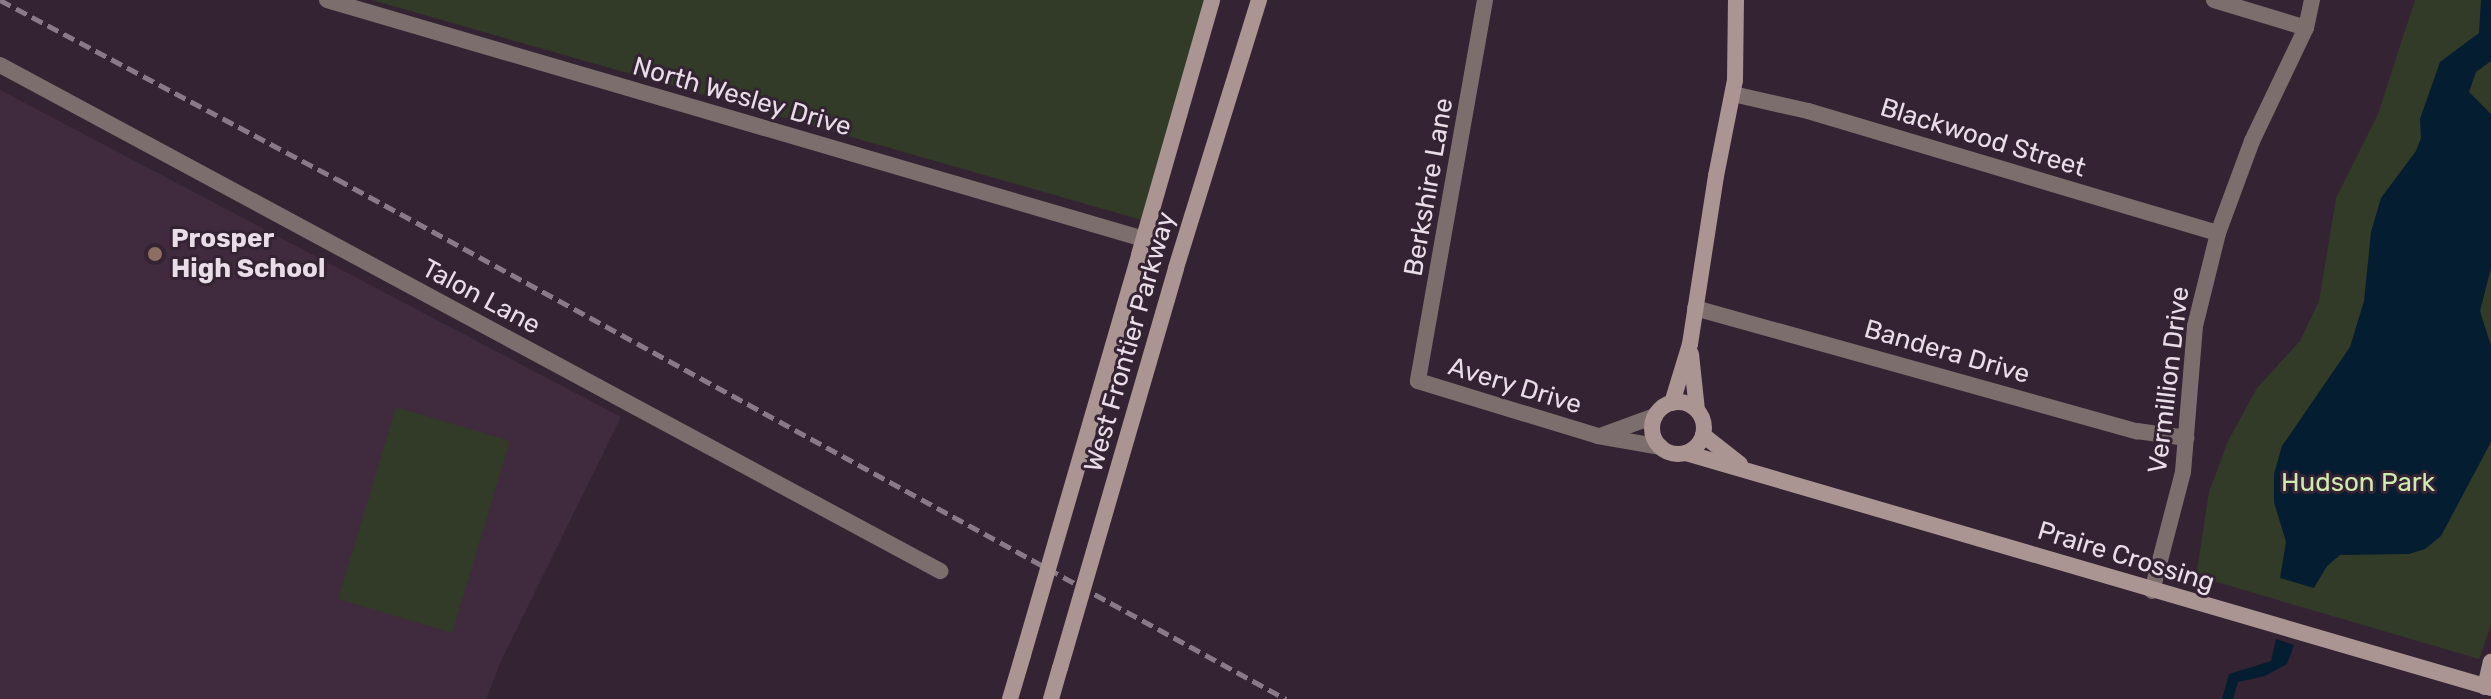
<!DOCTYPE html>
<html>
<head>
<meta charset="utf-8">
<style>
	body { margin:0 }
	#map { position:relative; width:2491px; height:699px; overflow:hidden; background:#342333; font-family:Rubik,sans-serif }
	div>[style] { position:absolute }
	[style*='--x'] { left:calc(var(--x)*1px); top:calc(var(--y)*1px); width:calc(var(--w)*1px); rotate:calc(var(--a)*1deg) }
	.built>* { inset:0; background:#402a3e }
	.green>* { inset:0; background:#323a28 }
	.water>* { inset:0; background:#051d31 }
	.street>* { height:16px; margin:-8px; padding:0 8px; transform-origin:8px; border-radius:8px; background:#7c6e6d }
	.secondary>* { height:16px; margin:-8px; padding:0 8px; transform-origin:8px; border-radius:8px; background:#aa9592 }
	.secondary>.ring { margin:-8px; padding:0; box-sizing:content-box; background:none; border:16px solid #aa9592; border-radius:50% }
	.rail>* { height:5px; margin-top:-2.5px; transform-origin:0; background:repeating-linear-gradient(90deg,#887a87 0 12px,transparent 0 18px) }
	.secondary-bridge>* { height:16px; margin:-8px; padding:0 8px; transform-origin:8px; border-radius:8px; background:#aa9592 }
	.dots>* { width:22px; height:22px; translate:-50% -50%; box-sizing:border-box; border:4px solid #342333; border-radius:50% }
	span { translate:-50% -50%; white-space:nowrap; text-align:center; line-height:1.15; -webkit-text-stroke:6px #342333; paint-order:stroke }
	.street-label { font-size:26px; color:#e9dde7 }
	.poi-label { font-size:26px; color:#e9dde7; font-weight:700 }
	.left { translate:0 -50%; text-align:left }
	.park-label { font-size:26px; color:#d0ebb2 }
</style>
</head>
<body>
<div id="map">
	<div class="built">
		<div style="clip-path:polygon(0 90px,621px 417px,501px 661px,486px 699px,0 699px)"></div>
	</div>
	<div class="green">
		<div style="clip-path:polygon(372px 0,1209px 0,1145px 221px)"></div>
		<div style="clip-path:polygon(2415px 0,2491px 0,2491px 625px,2479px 659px,2196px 576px,2209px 492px,2228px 441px,2257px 388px,2300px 341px,2319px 301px,2336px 198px,2378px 114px)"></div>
		<div style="clip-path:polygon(396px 407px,510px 441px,452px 633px,338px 599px)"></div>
	</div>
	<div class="water">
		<div style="clip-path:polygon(2481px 0,2491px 0,2491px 61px,2476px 72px,2469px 92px,2491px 114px,2491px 268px,2480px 311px,2491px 346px,2491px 442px,2441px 536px,2425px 549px,2409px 554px,2340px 555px,2327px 566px,2314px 588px,2280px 578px,2286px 542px,2274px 502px,2274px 474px,2282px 446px,2350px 347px,2364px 301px,2371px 232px,2381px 198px,2416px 151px,2421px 138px,2420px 119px,2440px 62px,2479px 33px)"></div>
		<div style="clip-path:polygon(2276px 639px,2294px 645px,2287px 664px,2265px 676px,2238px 682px,2233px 699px,2222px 699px,2229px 674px,2271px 661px)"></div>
	</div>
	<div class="street">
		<div style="--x:327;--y:0;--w:851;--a:16.31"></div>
		<div style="--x:1485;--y:0;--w:387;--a:100"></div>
		<div style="--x:1418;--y:381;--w:188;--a:17"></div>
		<div style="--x:1598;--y:436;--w:64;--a:9.9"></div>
		<div style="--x:2214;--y:0;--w:96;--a:16.9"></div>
		<div style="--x:0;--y:65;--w:1068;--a:28.29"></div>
		<div style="--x:1733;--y:94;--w:77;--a:12.8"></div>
		<div style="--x:1808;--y:111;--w:428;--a:16.6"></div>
		<div style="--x:1695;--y:308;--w:459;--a:15.6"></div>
		<div style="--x:2137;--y:431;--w:50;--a:8"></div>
		<div style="--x:1600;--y:436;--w:59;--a:-20"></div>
		<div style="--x:2152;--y:591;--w:123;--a:-75.4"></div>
		<div style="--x:2183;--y:472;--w:146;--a:-85.3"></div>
		<div style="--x:2195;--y:326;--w:96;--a:-76.1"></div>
		<div style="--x:2218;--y:233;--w:98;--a:-69.7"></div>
		<div style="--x:2252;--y:141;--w:125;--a:-64.5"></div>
		<div style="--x:2306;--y:28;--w:29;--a:-78"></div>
	</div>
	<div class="secondary">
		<div style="--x:1139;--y:255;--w:265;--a:-74"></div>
		<div style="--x:1176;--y:268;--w:281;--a:-72.8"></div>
		<div style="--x:1691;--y:354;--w:56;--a:83.9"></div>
		<div class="ring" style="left:1652px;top:402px;width:36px;height:36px"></div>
		<div style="--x:1672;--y:403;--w:62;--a:-73"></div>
		<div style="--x:1690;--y:344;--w:170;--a:-81.2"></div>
		<div style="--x:1716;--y:176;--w:98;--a:-78.8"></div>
		<div style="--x:1735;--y:80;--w:80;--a:-89.3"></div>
		<div style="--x:1703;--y:435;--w:47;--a:38.1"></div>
		<div style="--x:1686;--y:453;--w:839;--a:16.27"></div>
		<div style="--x:2485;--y:687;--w:26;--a:-77"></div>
		<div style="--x:1010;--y:699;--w:46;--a:-73.5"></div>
		<div style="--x:1051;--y:699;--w:32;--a:-74"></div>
	</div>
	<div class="rail">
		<div style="--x:0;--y:0;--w:382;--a:28"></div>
		<div style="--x:337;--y:179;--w:1082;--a:28.72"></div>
	</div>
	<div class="secondary-bridge">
		<div style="--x:1023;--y:655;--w:416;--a:-73.8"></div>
		<div style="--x:1060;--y:668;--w:416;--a:-73.8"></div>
	</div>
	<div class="dots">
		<div style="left:155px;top:254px;background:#8d6e63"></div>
	</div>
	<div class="street-label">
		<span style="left:742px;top:97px;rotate:16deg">North Wesley Drive</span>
		<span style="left:1983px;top:138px;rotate:17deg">Blackwood Street</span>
		<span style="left:1429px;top:187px;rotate:-80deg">Berkshire Lane</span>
		<span style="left:481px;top:297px;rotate:28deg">Talon Lane</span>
		<span style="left:1130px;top:342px;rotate:-74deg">West Frontier Parkway</span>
		<span style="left:1947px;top:352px;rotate:16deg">Bandera Drive</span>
		<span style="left:2169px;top:380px;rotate:-83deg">Vermillion Drive</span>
		<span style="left:1515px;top:386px;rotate:17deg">Avery Drive</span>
		<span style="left:2126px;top:557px;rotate:17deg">Praire Crossing</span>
	</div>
	<div class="poi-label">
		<span class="left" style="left:171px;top:254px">Prosper<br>High School</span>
	</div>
	<div class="park-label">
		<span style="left:2358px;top:483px">Hudson Park</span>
	</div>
</div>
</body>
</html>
